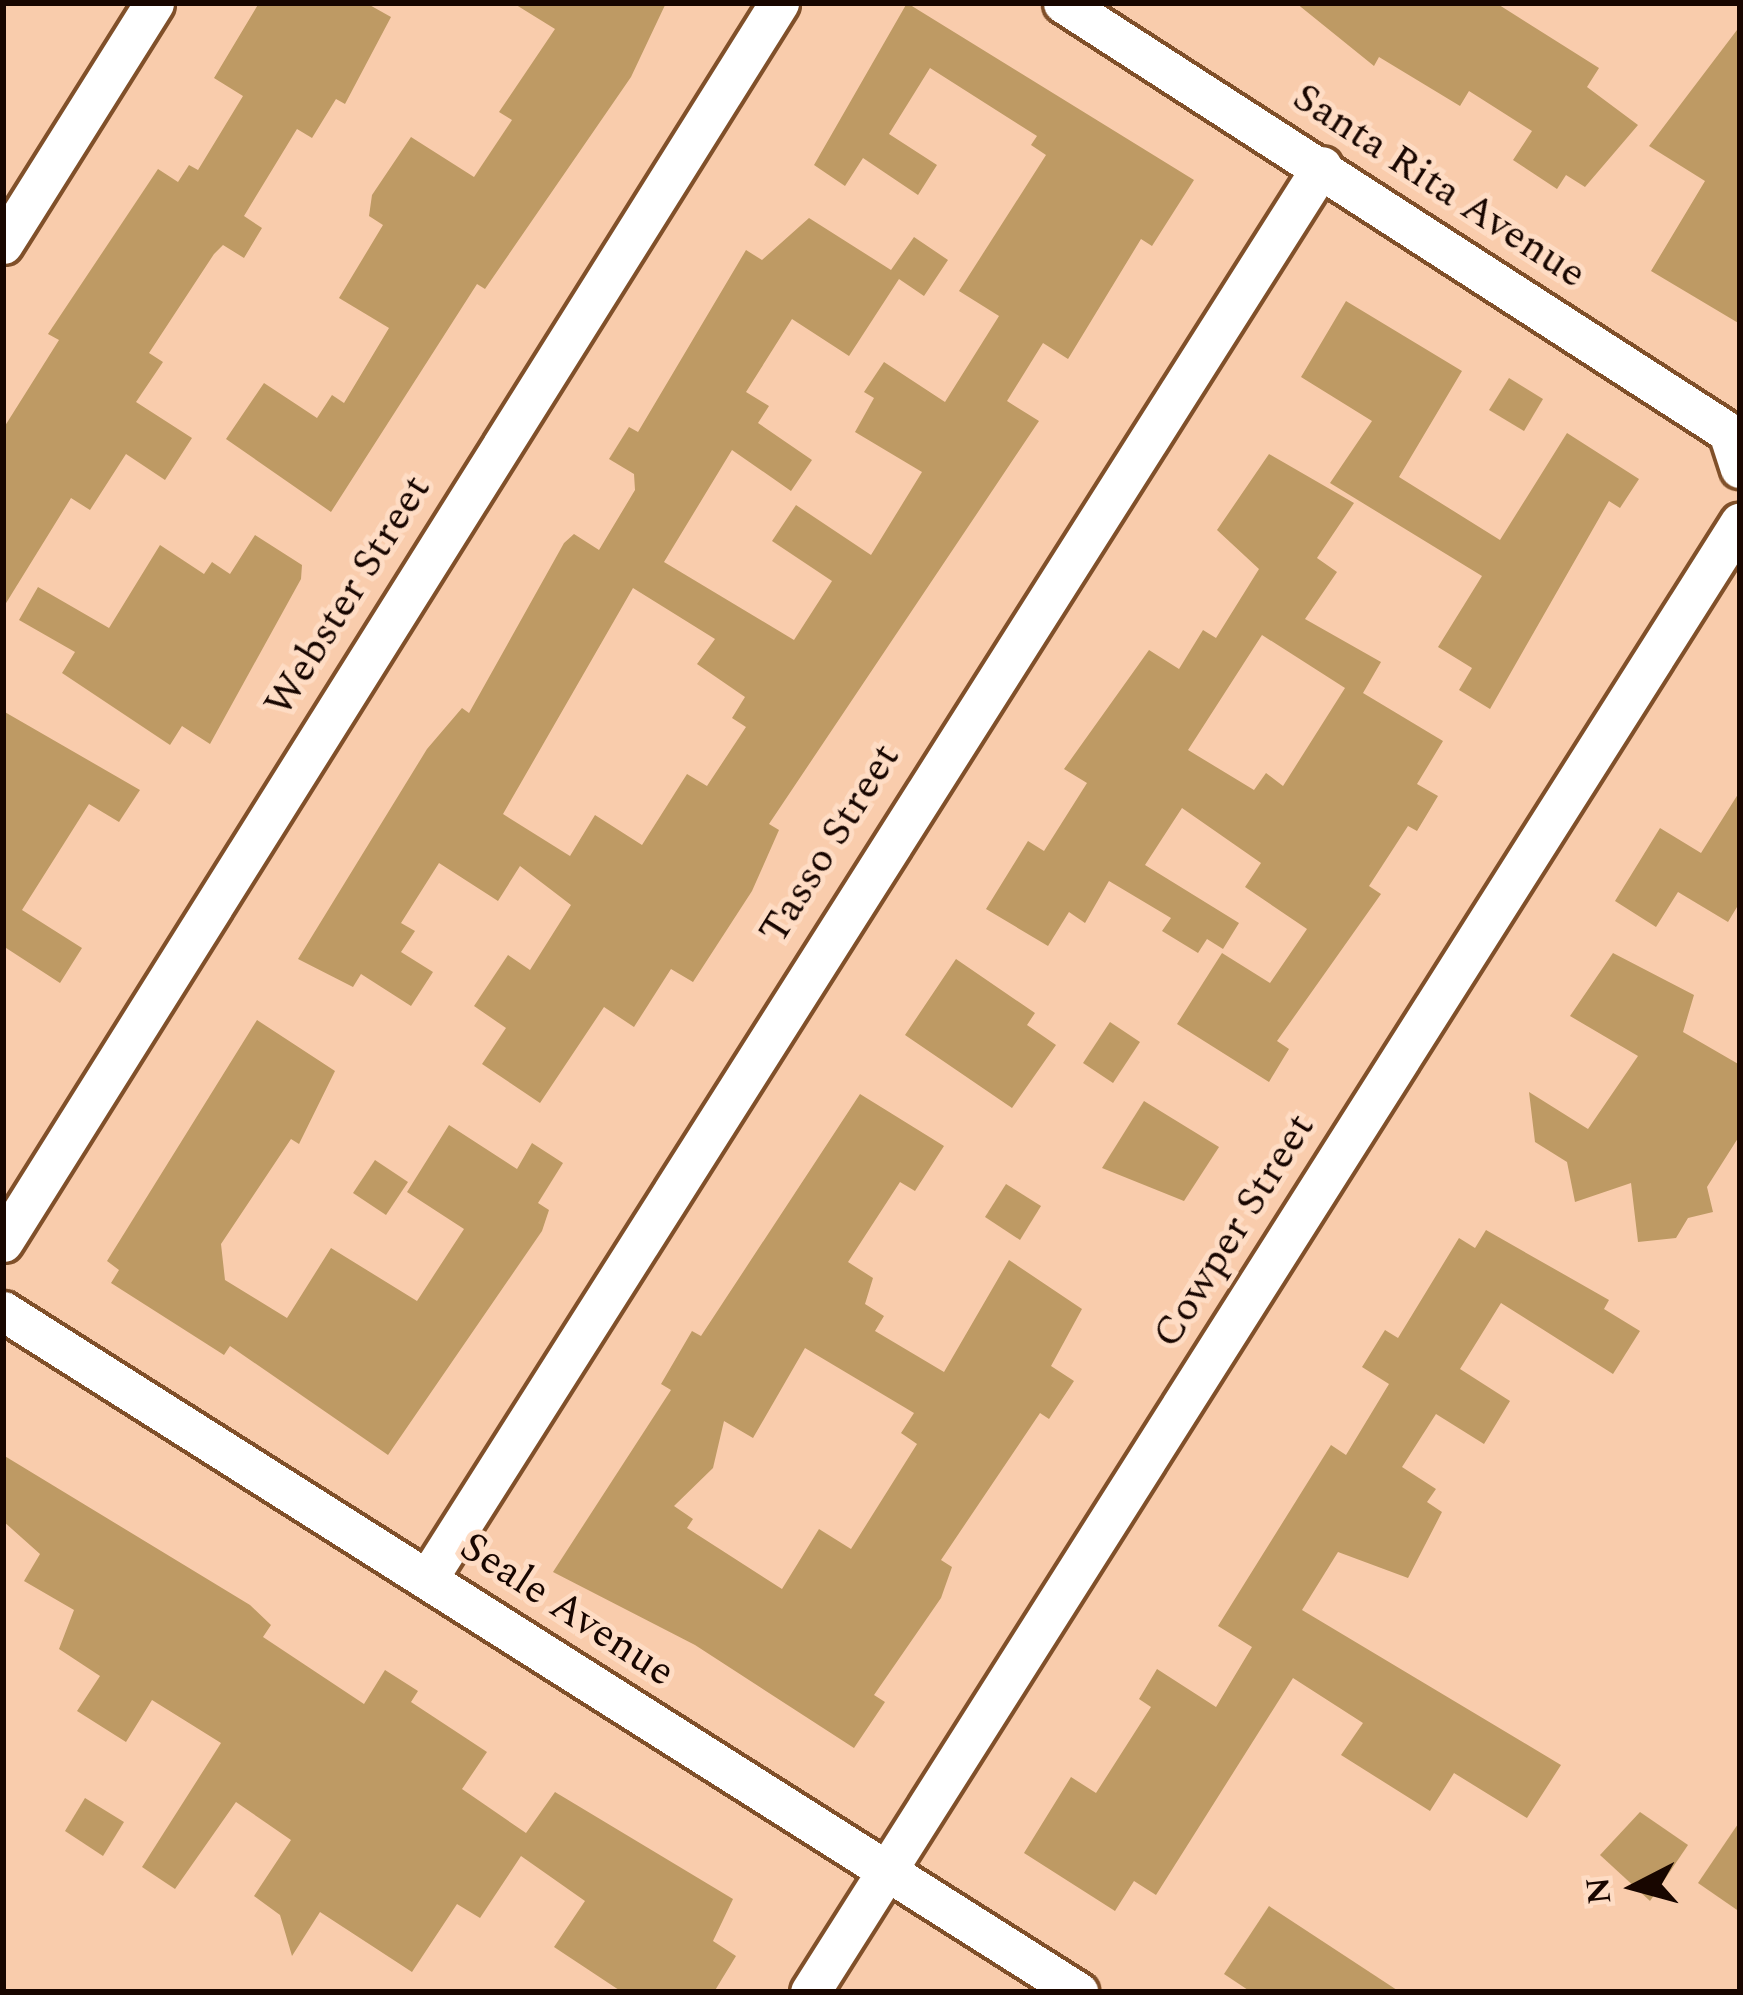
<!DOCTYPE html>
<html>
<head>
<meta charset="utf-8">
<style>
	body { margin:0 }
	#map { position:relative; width:1743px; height:1995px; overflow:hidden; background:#f9ccac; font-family:Spectral,serif }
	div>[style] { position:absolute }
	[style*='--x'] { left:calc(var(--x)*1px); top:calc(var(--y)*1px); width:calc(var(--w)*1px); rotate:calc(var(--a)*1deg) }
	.building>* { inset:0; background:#be9a64 }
	.roads { filter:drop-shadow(3px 0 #80502a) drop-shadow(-3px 0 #80502a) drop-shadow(0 3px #80502a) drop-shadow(0 -3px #80502a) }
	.street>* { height:39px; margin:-19.5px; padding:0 19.5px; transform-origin:19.5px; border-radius:19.5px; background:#fff }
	span { translate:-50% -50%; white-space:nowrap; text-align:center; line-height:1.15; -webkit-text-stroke:10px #fedcc4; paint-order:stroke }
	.street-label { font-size:42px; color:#180600 }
	.frame { position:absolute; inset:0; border:6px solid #180600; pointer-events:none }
	.north { position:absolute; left:1575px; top:1827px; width:120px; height:120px; -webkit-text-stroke:9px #fedcc4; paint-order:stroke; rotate:264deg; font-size:33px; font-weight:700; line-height:48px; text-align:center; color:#180600 }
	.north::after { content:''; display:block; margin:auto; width:42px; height:54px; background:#180600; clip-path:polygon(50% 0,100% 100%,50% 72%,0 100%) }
</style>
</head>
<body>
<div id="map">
	<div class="building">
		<div style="clip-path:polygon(259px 3px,366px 3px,391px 17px,345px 104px,336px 99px,312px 138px,297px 129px,244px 216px,262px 228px,244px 258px,223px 245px,214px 254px,149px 353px,163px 362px,136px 402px,192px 438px,165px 480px,126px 454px,90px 510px,71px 498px,3px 608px,3px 429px,59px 340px,48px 334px,158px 169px,178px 182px,189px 165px,198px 170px,243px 96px,214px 78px)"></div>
		<div style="clip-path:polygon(513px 3px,666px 3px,631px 77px,485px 289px,477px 284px,331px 512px,226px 439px,264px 383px,317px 418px,332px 395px,344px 403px,389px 328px,339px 298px,383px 225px,369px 216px,372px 195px,411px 137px,474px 177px,512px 120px,499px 112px,555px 29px)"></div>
		<div style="clip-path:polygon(evenodd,907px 3px,1194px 180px,1152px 246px,1141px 239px,1068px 359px,1043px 343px,1007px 401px,1039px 421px,769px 824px,779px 830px,752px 891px,693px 982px,671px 969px,634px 1027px,604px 1007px,540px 1103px,482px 1064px,506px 1028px,474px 1006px,508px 955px,530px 970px,571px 905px,520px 866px,498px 901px,439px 863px,401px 923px,415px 931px,401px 952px,433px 972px,411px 1006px,361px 974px,353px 987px,298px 959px,427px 749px,462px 708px,469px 713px,564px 543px,574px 534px,599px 550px,635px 490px,634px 474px,609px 459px,629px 427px,638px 432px,746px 250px,762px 260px,809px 218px,891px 270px,914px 237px,948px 260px,924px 296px,899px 279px,849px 356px,792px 319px,746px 392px,769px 406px,758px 423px,812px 460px,791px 491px,732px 450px,664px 562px,794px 640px,832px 581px,772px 541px,796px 505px,871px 555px,922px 472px,855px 432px,874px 398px,864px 392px,884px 362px,945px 402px,999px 316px,959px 291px,1046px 155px,1031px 145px,1037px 136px,930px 68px,889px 134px,937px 165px,918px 195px,863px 158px,845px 186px,814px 165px,907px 3px,633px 588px,715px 639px,697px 664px,745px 697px,732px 718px,746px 727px,707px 786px,687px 774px,642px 845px,595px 815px,570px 856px,503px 814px,633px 588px)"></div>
		<div style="clip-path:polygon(1296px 3px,1496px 3px,1599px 68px,1587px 87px,1638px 125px,1585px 187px,1566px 175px,1557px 189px,1513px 160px,1532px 131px,1469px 91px,1460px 106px,1379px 57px,1374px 66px)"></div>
		<div style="clip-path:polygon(1740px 26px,1740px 324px,1651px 271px,1705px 181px,1649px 146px)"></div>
		<div style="clip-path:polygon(1346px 301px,1462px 371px,1399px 477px,1500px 540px,1567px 433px,1639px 479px,1620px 508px,1609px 501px,1490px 709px,1459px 690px,1472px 668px,1438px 647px,1482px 576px,1330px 483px,1372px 421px,1301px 377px)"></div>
		<div style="clip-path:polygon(1509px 378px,1543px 399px,1524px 431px,1489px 410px)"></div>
		<div style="clip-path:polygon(evenodd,1269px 454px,1354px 503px,1317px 558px,1337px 572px,1305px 619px,1381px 662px,1363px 693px,1443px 741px,1417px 784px,1438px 796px,1417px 831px,1408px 826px,1369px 886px,1381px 894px,1277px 1041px,1289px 1049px,1269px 1082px,1177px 1024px,1222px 953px,1270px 983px,1307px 929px,1245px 887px,1261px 863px,1182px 808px,1145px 865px,1239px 923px,1223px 949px,1207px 939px,1198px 953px,1162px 931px,1171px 918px,1109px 881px,1085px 923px,1069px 912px,1048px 946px,986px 909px,1028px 841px,1044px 851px,1087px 783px,1064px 769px,1149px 650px,1179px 669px,1203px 630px,1216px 638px,1259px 569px,1217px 530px,1269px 454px,1262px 635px,1345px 688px,1283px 786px,1266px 773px,1254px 790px,1188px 750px,1262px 635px)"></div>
		<div style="clip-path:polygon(255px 535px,302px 565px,301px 579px,210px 744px,182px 726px,170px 745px,62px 673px,75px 652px,19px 620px,38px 587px,109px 628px,160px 545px,204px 574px,212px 562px,230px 574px)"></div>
		<div style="clip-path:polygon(3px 711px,140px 790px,119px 822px,89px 804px,22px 910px,82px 948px,60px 983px,3px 946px)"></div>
		<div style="clip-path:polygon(1740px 791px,1740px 902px,1728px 922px,1678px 892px,1656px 927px,1615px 901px,1660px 828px,1701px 853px)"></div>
		<div style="clip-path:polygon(1613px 953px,1694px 995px,1683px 1032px,1740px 1065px,1740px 1135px,1707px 1187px,1713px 1212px,1688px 1218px,1676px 1238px,1638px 1242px,1631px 1183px,1575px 1202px,1567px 1162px,1535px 1142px,1529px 1092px,1588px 1129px,1638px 1056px,1570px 1016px)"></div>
		<div style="clip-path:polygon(956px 959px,1035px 1013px,1027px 1025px,1056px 1045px,1012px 1108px,905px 1035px)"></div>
		<div style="clip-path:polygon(257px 1020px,335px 1071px,299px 1144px,291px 1139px,221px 1244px,225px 1280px,287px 1318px,331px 1248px,417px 1301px,464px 1229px,407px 1192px,449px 1125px,517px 1169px,532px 1143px,563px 1163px,538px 1203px,549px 1210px,542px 1231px,388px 1455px,230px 1346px,224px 1355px,111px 1283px,119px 1270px,107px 1261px)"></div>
		<div style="clip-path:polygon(1110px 1022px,1140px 1042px,1113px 1083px,1083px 1063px)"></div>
		<div style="clip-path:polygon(evenodd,860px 1094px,944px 1146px,915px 1191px,900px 1182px,848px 1262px,873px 1278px,865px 1304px,884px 1316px,875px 1331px,944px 1372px,1009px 1260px,1082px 1309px,1051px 1366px,1074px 1381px,1049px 1419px,1040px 1413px,941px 1560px,952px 1567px,941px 1598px,874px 1695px,885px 1702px,854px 1748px,695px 1645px,553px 1572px,671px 1390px,661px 1384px,692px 1331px,701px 1336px,860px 1094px,805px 1348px,914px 1413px,901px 1433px,917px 1444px,851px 1549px,819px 1529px,782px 1589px,687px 1528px,693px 1519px,674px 1506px,713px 1468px,724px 1421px,753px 1438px,805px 1348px)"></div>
		<div style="clip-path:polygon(1144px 1101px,1219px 1147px,1184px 1201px,1102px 1168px)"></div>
		<div style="clip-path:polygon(375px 1160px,408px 1182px,386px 1215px,353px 1193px)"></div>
		<div style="clip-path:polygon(1006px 1184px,1041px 1206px,1020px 1240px,985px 1217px)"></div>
		<div style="clip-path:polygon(1486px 1230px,1609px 1300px,1604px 1309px,1640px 1331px,1613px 1374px,1501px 1303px,1460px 1369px,1510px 1401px,1484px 1444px,1436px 1414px,1402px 1467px,1436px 1489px,1427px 1502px,1442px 1512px,1408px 1578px,1338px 1552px,1302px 1610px,1561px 1765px,1527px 1818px,1454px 1773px,1430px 1811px,1341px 1755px,1363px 1723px,1293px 1678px,1156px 1895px,1134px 1881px,1115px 1911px,1024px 1853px,1071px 1777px,1096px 1793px,1151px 1707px,1139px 1699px,1157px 1669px,1216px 1707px,1252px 1647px,1218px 1626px,1331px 1445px,1346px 1455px,1389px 1384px,1362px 1367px,1385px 1330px,1398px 1338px,1459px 1238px,1475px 1248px)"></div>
		<div style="clip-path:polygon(3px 1455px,250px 1605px,271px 1625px,263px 1637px,364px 1704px,385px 1670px,418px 1691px,411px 1702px,487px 1752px,462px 1789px,526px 1833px,555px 1792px,733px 1899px,713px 1941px,736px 1956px,714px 1992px,622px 1992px,554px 1947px,585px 1901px,521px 1856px,480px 1918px,457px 1904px,412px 1972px,320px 1912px,292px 1956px,280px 1915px,254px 1896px,291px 1840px,236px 1802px,175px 1889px,142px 1867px,221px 1743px,152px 1700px,126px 1742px,77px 1711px,100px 1676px,59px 1649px,74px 1610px,24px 1581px,40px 1554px,3px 1521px)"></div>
		<div style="clip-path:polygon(85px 1798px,124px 1822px,103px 1856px,65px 1831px)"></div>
		<div style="clip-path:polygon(1640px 1812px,1688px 1845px,1650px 1901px,1600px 1855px)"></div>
		<div style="clip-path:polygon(1740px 1821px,1740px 1912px,1698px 1883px)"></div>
		<div style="clip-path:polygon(1269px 1906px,1400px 1992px,1251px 1992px,1224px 1974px)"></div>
	</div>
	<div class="roads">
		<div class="street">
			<div style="--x:1063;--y:3;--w:791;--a:32.83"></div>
			<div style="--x:1728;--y:432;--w:38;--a:72"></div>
			<div style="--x:3;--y:244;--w:284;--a:-57.9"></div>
			<div style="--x:3;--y:1242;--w:1462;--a:-57.94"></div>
			<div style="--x:3;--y:1311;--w:1273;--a:32.35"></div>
			<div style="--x:428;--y:1578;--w:1671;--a:-57.66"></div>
			<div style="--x:810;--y:1992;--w:1739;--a:-57.68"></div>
		</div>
	</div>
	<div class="street-label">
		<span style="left:1439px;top:186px;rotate:33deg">Santa Rita Avenue</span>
		<span style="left:348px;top:596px;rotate:-58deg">Webster Street</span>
		<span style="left:830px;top:844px;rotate:-58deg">Tasso Street</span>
		<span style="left:1234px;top:1231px;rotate:-58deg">Cowper Street</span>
		<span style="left:567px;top:1610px;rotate:33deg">Seale Avenue</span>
	</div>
	<div class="frame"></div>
	<div class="north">N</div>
</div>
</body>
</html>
